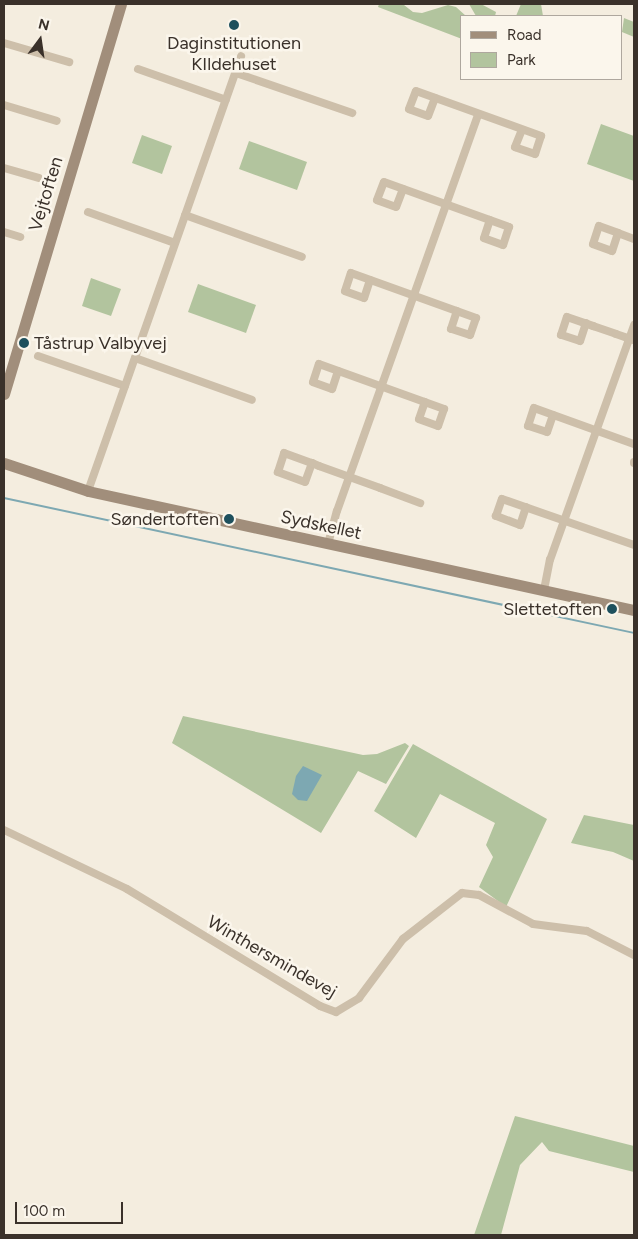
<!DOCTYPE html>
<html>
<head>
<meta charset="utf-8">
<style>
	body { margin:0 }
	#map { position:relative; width:638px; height:1239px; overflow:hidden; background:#f4eddf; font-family:Figtree,sans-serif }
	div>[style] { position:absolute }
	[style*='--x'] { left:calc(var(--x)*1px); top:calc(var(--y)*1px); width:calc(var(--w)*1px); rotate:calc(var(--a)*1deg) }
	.green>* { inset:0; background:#b2c49e }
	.water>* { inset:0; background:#7da8b2 }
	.stream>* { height:2px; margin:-1px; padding:0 1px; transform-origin:1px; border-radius:1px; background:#7da8b2 }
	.street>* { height:8px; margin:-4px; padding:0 4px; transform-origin:4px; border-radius:4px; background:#cdbfaa }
	.secondary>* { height:11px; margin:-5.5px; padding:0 5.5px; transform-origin:5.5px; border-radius:5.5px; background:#a18e7b }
	.dots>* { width:14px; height:14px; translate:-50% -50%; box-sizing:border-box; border:2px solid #fbf6ec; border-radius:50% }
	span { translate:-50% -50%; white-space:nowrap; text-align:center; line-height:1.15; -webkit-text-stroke:5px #fbf6ec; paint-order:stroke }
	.poi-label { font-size:18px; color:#3a312a }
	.left { translate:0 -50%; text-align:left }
	.right { translate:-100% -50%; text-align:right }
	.street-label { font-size:18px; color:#3a312a }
	.frame { position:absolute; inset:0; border:5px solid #3a312a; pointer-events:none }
	.legend { position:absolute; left:460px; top:15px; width:162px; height:65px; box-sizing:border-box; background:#fbf6ec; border:1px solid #aea79e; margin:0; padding:6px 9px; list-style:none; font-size:15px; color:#3a312a }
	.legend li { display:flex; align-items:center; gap:10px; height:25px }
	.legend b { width:25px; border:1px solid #aea79e }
	.north { position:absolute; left:15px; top:15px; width:50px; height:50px; -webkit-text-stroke:4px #fbf6ec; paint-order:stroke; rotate:14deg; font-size:14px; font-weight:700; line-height:20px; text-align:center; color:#3a312a }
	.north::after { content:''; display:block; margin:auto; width:18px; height:22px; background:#3a312a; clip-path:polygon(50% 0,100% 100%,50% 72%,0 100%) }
	.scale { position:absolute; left:15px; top:1202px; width:108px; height:22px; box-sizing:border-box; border:2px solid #3a312a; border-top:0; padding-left:6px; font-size:15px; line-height:18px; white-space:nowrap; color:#3a312a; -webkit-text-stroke:4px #fbf6ec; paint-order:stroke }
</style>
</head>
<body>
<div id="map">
	<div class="green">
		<div style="clip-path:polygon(379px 4px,404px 5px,413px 12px,422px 13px,448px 5px,456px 7px,466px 16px,462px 16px,462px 39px,378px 7px)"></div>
		<div style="clip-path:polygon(469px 4px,481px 4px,496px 12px,495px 16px,476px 16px)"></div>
		<div style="clip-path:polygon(521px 4px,541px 4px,543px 16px,516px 16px)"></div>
		<div style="clip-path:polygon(624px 18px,634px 22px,634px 37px,622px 32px)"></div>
		<div style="clip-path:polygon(601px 124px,634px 136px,634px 181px,587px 164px)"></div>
		<div style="clip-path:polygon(142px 135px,172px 146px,162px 174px,132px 163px)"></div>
		<div style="clip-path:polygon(249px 141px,307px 162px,297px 190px,239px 169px)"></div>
		<div style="clip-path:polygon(91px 278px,121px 289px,111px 316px,82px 306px)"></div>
		<div style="clip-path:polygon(198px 284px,256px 305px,246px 333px,188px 312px)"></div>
		<div style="clip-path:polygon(183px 716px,363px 755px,377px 754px,405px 743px,409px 746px,386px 784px,358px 771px,321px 833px,172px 743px)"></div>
		<div style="clip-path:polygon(413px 744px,547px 819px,506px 907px,479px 887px,493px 857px,486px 845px,495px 823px,440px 794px,416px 838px,374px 811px)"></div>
		<div style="clip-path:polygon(584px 815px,634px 825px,634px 861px,613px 852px,571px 843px)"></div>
		<div style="clip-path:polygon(515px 1116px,634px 1146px,634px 1172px,549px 1151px,542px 1142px,520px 1165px,501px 1235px,474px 1235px)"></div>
	</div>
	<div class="water">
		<div style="clip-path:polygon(303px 766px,322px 775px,307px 801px,298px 800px,292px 794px,296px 776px)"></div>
	</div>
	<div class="stream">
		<div style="--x:4;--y:498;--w:644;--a:12.09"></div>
	</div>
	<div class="street">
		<div style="--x:4;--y:43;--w:68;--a:16.3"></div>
		<div style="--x:138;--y:69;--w:93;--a:19.4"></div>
		<div style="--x:236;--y:73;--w:123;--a:19"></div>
		<div style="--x:435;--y:98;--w:19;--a:111"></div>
		<div style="--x:428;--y:116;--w:20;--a:-160"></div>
		<div style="--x:409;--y:109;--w:19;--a:-69"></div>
		<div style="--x:416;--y:91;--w:133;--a:19.8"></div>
		<div style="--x:541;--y:136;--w:19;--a:108"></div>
		<div style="--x:535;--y:154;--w:21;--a:-161"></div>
		<div style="--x:515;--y:147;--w:18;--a:-68"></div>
		<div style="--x:4;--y:105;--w:55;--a:16.8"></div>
		<div style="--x:4;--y:168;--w:36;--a:16"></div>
		<div style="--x:403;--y:189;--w:19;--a:111"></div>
		<div style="--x:396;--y:207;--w:20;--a:-160"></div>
		<div style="--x:377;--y:200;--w:19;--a:-69"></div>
		<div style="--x:384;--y:182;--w:133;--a:19.8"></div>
		<div style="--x:509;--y:227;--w:19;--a:108"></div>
		<div style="--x:503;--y:245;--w:20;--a:-160"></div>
		<div style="--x:484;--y:238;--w:19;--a:-72"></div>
		<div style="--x:88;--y:212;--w:92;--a:19.6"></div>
		<div style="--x:185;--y:215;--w:124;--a:19.7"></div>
		<div style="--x:4;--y:232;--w:17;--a:17"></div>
		<div style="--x:618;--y:233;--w:19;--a:108"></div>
		<div style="--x:612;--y:251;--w:20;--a:-160"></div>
		<div style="--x:593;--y:244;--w:19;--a:-72"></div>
		<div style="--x:599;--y:226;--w:20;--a:20"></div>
		<div style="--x:618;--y:233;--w:17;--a:21"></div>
		<div style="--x:370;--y:280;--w:19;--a:108"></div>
		<div style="--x:364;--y:298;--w:20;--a:-160"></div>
		<div style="--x:345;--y:291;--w:19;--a:-72"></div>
		<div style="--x:351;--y:273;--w:133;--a:19.8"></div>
		<div style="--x:476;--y:318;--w:18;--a:109"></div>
		<div style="--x:470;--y:335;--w:20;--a:-162"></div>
		<div style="--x:451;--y:329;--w:19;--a:-72"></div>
		<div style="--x:586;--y:323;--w:19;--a:108"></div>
		<div style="--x:580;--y:341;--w:20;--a:-162"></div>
		<div style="--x:561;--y:335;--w:19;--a:-72"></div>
		<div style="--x:567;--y:317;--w:28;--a:19"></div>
		<div style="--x:593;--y:326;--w:24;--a:19"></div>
		<div style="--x:616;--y:334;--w:18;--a:19"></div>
		<div style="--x:38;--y:356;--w:92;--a:19"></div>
		<div style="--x:135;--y:358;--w:124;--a:19.7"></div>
		<div style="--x:338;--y:371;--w:19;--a:108"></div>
		<div style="--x:332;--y:389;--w:20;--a:-160"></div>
		<div style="--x:313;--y:382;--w:19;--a:-72"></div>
		<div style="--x:319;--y:364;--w:133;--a:19.8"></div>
		<div style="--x:444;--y:409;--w:18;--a:109"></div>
		<div style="--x:438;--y:426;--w:20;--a:-160"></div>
		<div style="--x:419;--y:419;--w:18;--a:-71"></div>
		<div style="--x:553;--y:415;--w:18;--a:109"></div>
		<div style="--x:547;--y:432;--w:20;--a:-162"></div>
		<div style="--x:528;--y:426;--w:19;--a:-72"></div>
		<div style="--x:534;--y:408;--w:106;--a:19.8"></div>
		<div style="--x:634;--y:462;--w:1;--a:90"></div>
		<div style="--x:312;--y:463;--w:20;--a:110"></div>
		<div style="--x:305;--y:482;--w:29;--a:-160"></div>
		<div style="--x:278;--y:472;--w:20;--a:-72"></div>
		<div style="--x:284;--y:453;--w:30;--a:20"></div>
		<div style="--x:312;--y:463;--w:8;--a:23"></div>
		<div style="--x:319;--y:466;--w:65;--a:19.8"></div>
		<div style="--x:380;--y:488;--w:43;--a:20.6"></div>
		<div style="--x:88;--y:491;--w:461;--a:-70.6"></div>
		<div style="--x:526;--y:507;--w:19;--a:108"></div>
		<div style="--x:520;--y:525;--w:26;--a:-159"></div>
		<div style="--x:496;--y:516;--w:18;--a:-71"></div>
		<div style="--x:502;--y:499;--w:140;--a:19.2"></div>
		<div style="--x:328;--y:544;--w:34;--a:-75"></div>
		<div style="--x:337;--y:511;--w:421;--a:-70.4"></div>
		<div style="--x:544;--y:590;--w:31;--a:-79"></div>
		<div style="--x:550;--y:560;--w:250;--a:-70.3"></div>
		<div style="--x:4;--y:830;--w:136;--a:25.6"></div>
		<div style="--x:127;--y:889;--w:226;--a:31.2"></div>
		<div style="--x:320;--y:1006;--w:17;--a:21"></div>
		<div style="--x:336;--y:1012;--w:27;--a:-31"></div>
		<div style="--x:359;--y:998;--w:74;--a:-53.3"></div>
		<div style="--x:403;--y:939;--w:75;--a:-37.9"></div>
		<div style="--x:462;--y:893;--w:17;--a:7"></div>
		<div style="--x:479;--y:895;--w:61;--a:28.2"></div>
		<div style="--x:533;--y:924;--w:54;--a:7.4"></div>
		<div style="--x:587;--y:931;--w:53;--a:27.1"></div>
	</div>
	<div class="secondary">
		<div style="--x:4;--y:394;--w:407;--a:-73.3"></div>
		<div style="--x:4;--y:463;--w:89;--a:18.4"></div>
		<div style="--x:88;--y:491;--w:559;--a:12.3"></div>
	</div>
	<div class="dots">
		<div style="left:234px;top:25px;background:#1e505d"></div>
		<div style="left:24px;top:343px;background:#1e505d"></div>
		<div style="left:229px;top:519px;background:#1e505d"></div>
		<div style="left:612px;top:609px;background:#1e505d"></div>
	</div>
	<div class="poi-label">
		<span style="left:234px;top:54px">Daginstitutionen<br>KIldehuset</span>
		<span class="left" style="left:34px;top:343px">Tåstrup Valbyvej</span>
		<span class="right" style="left:219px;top:519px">Søndertoften</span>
		<span class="right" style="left:602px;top:609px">Slettetoften</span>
	</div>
	<div class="street-label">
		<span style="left:46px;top:194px;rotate:-73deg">Vejtoften</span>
		<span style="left:321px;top:525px;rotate:12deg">Sydskellet</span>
		<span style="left:272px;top:957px;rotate:30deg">Winthersmindevej</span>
	</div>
	<div class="frame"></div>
	<ul class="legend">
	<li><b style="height:6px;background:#a18e7b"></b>Road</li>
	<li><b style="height:14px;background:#b2c49e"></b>Park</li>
	</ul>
	<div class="north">N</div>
	<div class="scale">100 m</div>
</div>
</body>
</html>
